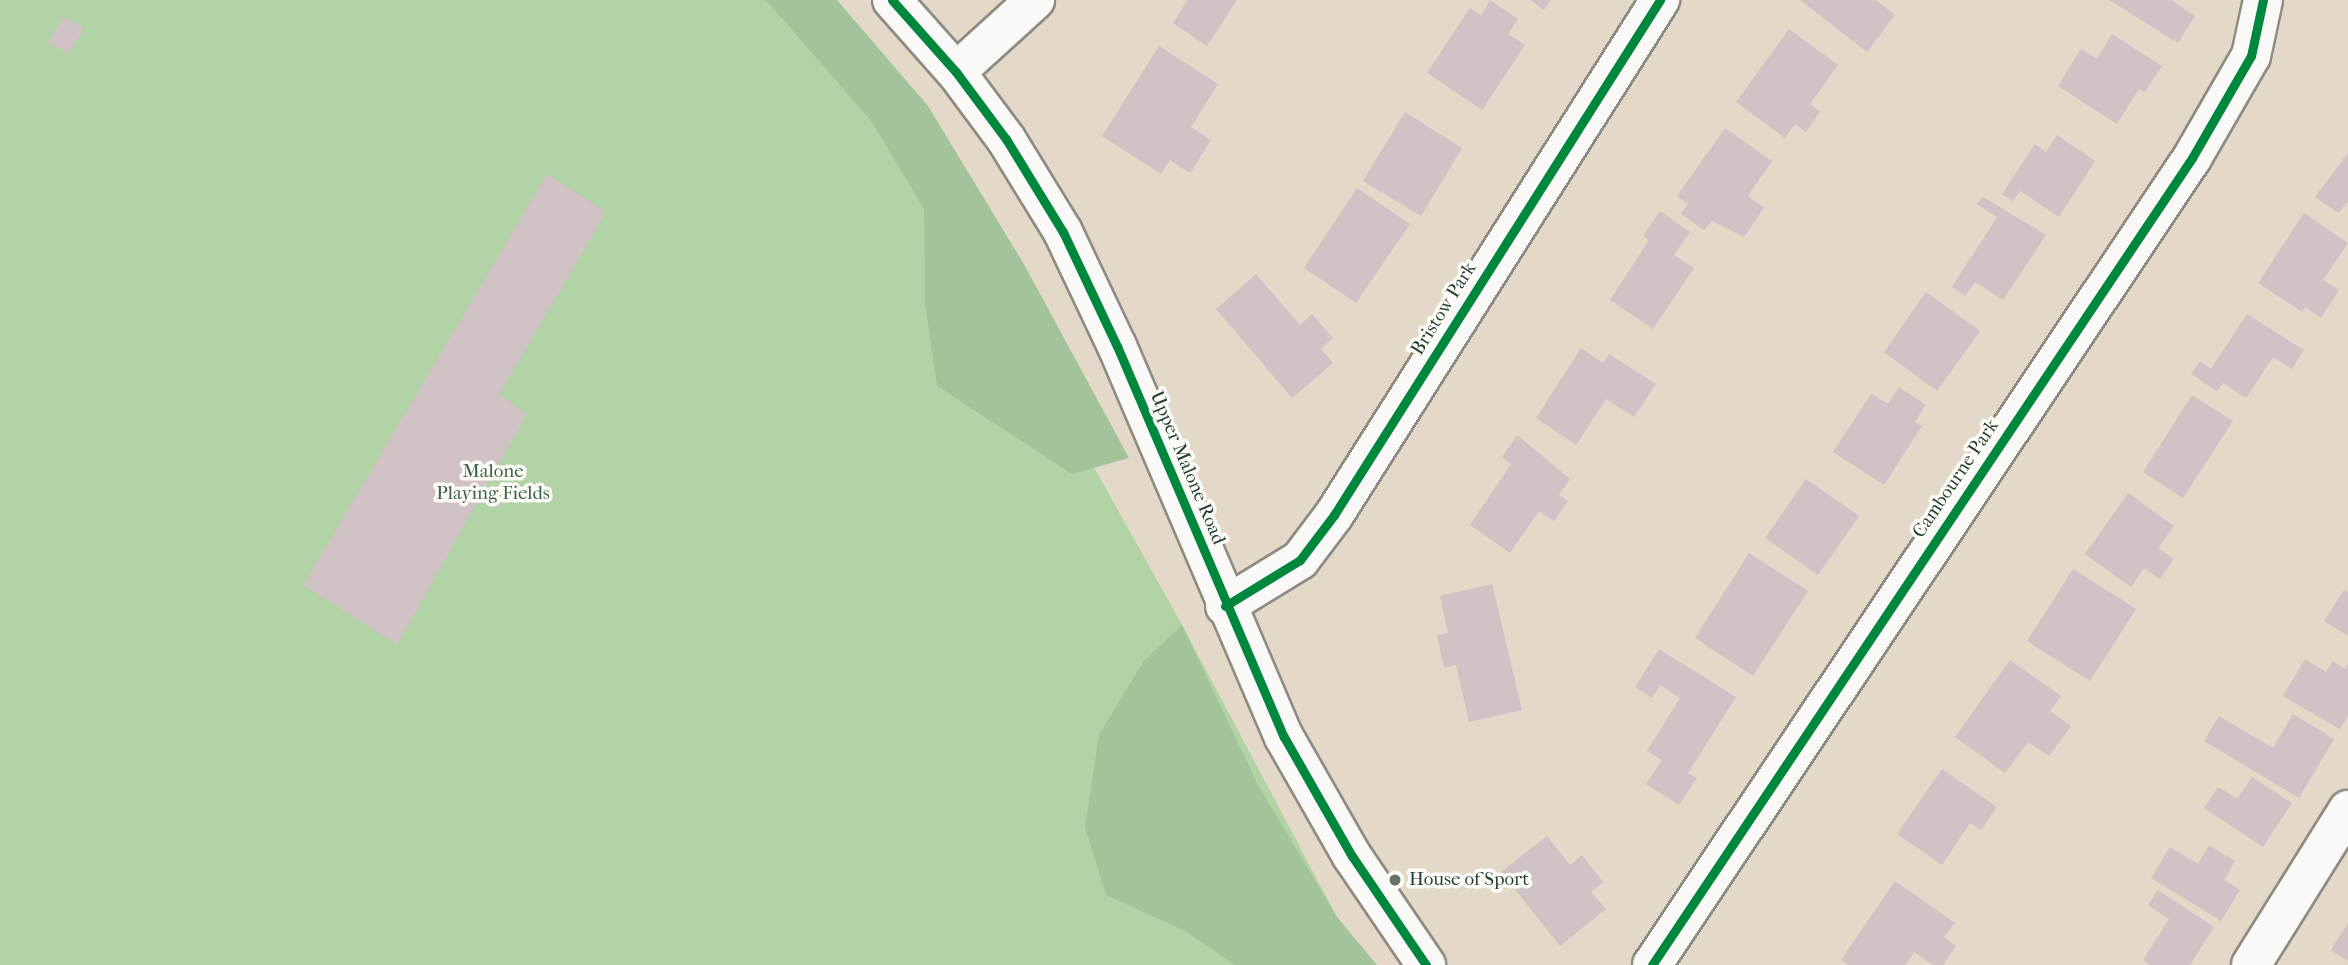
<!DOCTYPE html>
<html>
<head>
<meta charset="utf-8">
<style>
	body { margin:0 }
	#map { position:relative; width:2348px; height:965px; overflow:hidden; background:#e4d8c8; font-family:"IM FELL French Canon",serif }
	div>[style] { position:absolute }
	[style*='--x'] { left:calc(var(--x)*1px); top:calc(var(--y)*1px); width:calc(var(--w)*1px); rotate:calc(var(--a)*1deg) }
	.green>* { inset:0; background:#b1d3a6 }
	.forest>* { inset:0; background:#a3c39b }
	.building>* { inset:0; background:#d0c2c5 }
	.roads { filter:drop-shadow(2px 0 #8d8c82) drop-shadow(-2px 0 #8d8c82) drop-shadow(0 2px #8d8c82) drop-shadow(0 -2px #8d8c82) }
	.minor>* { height:38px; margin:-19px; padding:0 19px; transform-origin:19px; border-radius:19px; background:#fbf9f7 }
	.major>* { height:38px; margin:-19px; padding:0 19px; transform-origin:19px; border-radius:19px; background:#fbf9f7 }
	.cycleway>* { height:9px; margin:-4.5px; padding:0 4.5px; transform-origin:4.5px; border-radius:4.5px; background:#00873e }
	.dots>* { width:19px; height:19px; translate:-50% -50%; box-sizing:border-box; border:4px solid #fdfcf7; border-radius:50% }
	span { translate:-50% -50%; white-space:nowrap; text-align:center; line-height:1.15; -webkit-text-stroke:7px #fdfcf7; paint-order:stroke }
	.street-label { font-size:19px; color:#1f3d34 }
	.park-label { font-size:19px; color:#39624a }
	.poi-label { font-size:19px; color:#1f3d34 }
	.left { translate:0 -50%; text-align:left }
</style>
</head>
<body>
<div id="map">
	<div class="green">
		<div style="clip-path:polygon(0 0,807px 0,849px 28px,1182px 625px,1337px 917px,1375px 965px,0 965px)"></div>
	</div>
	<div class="forest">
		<div style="clip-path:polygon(766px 0,837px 0,928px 106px,1025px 266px,1129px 458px,1072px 474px,937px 386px,925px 303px,924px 209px,872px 122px)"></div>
		<div style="clip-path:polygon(1182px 625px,1258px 785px,1337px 917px,1377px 965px,1235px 965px,1187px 932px,1106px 895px,1085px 827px,1099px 735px,1143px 662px)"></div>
	</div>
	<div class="building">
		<div style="clip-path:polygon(1188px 0,1237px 0,1207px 46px,1173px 23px)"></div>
		<div style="clip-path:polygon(1490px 0,1518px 19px,1508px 34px,1525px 45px,1482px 110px,1427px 73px,1470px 8px,1481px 16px)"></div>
		<div style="clip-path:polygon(1530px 0,1551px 0,1544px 10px)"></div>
		<div style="clip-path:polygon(1800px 0,1876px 0,1895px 15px,1867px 52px)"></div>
		<div style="clip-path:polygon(2109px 0,2171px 0,2195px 16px,2178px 43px)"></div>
		<div style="clip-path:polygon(63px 17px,84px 28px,69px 54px,48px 43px)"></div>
		<div style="clip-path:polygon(1789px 29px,1838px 65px,1810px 104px,1820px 112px,1806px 132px,1795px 124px,1785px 138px,1736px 102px)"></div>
		<div style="clip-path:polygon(2112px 34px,2162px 66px,2145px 92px,2139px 89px,2117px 124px,2058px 86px,2081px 49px,2097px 59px)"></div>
		<div style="clip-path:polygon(1159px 46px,1218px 84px,1191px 127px,1211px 140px,1190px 173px,1170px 160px,1161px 174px,1102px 136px)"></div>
		<div style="clip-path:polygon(1405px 112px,1462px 148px,1421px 216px,1363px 181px)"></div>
		<div style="clip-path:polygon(1725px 128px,1772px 161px,1748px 196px,1764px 208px,1744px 237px,1712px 221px,1704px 230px,1681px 214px,1688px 204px,1677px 196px)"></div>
		<div style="clip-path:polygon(2057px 135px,2095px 161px,2059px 217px,2020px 191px,2013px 201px,2002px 194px,2035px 144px,2046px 152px)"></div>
		<div style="clip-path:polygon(2348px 153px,2348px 202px,2338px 213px,2315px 197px)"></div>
		<div style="clip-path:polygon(547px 174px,606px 212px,499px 395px,527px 414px,397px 645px,303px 585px)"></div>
		<div style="clip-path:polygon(1357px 188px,1410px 224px,1356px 303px,1304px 268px)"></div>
		<div style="clip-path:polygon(1983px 197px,2046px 235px,2003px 300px,1975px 282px,1965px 296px,1952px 287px,1997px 217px,1977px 204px)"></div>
		<div style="clip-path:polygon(1660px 211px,1690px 232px,1674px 255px,1694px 268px,1653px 329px,1610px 300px,1649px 240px,1643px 236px)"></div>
		<div style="clip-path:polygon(2304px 213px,2348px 243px,2323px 280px,2339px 290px,2321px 318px,2305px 307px,2302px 312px,2258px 283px)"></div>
		<div style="clip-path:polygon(1256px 274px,1300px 325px,1312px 314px,1333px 338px,1321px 349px,1333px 363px,1292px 398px,1216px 309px)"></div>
		<div style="clip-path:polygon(1926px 292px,1980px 331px,1937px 391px,1884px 352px)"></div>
		<div style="clip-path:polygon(2247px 314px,2304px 350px,2292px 369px,2273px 357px,2246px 398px,2223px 383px,2217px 391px,2191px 374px,2200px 361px,2211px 369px)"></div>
		<div style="clip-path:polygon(1581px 348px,1603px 363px,1609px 354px,1656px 384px,1634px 417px,1606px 399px,1576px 445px,1536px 418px)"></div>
		<div style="clip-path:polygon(1899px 387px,1926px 405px,1915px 422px,1922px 426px,1884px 485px,1833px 452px,1871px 394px,1888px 404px)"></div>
		<div style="clip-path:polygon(2192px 395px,2233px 421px,2183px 498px,2143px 472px)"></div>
		<div style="clip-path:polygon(1517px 435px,1570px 479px,1559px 495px,1568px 501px,1554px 521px,1539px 511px,1510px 553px,1470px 525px,1511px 464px,1502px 457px)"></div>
		<div style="clip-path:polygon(1806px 479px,1859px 516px,1818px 575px,1765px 538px)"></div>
		<div style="clip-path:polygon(2128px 493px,2174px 526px,2158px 548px,2174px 559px,2160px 579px,2144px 568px,2131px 587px,2085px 554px)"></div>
		<div style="clip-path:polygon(1749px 553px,1808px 591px,1753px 676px,1695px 638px)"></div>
		<div style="clip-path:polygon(2073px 569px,2136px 609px,2090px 681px,2027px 641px)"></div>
		<div style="clip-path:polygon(1492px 584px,1522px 710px,1469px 722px,1456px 665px,1444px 668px,1437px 635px,1448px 633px,1440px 596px)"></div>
		<div style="clip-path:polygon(2344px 590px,2348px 593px,2348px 636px,2324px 621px)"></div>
		<div style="clip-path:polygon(1659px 649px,1736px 697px,1688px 773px,1697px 778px,1679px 805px,1646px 784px,1662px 760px,1647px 751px,1680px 698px,1660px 685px,1652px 698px,1635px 687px)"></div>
		<div style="clip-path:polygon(2305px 659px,2326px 672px,2333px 661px,2345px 669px,2348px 664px,2348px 716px,2340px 729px,2283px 696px)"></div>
		<div style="clip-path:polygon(2010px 660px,2061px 696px,2050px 711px,2071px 726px,2049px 756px,2028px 742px,2005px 773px,1955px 737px)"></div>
		<div style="clip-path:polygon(2293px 714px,2334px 739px,2299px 798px,2204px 741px,2219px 716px,2273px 748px)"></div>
		<div style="clip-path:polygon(1942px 769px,1997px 807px,1981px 830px,1970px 823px,1942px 865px,1897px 834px)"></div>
		<div style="clip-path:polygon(2252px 777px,2292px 803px,2263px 847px,2204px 808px,2218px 787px,2237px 799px)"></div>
		<div style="clip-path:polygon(1547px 836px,1570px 865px,1582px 855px,1603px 882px,1591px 892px,1606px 909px,1560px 946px,1501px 872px)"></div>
		<div style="clip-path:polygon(2209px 845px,2235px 861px,2224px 880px,2240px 890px,2221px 921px,2151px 878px,2170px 847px,2198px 864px)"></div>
		<div style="clip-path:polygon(1895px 881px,1955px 923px,1944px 937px,1956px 946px,1943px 965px,1933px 965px,1914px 952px,1905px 965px,1849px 965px,1841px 960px)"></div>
		<div style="clip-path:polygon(2158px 890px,2214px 927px,2190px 965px,2150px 965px,2143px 960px,2169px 919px,2148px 905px)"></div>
		<div style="clip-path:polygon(2348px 923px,2348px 961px,2331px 950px)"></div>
	</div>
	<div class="roads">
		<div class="minor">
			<div style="--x:956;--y:72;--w:107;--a:-42.3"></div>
			<div style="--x:1225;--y:606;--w:88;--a:-31.5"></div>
			<div style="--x:1300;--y:560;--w:56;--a:-52.9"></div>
			<div style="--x:1334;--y:515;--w:610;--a:-57.67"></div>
			<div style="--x:1652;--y:965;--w:971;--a:-56.21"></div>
			<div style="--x:2192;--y:158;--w:118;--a:-60"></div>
			<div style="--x:2251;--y:56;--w:57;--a:-77.9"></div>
			<div style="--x:2251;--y:965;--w:183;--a:-58"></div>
		</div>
		<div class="major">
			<div style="--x:892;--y:0;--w:96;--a:48.4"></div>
			<div style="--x:956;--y:72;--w:84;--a:53.3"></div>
			<div style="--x:1006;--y:139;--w:109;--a:58.5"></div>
			<div style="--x:1063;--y:232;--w:126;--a:64.7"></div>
			<div style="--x:1117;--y:346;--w:425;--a:66.9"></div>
			<div style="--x:1284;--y:737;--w:137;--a:60.3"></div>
			<div style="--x:1352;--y:856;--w:132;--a:55.8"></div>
		</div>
	</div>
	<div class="cycleway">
		<div style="--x:892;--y:0;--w:96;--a:48.4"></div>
		<div style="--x:956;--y:72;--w:84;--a:53.3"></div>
		<div style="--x:1006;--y:139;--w:109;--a:58.5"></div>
		<div style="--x:1063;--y:232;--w:126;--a:64.7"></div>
		<div style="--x:1117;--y:346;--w:425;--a:66.9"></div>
		<div style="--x:1284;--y:737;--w:137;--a:60.3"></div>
		<div style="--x:1352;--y:856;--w:132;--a:55.8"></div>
		<div style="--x:1225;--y:606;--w:88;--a:-31.5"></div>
		<div style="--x:1300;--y:560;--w:56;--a:-52.9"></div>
		<div style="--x:1334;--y:515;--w:610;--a:-57.67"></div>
		<div style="--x:1652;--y:965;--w:971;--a:-56.21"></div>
		<div style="--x:2192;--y:158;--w:118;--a:-60"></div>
		<div style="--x:2251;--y:56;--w:57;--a:-77.9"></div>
	</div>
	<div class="dots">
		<div style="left:1395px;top:880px;background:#647368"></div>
	</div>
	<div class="street-label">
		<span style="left:1444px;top:309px;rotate:-58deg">Bristow Park</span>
		<span style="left:1187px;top:468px;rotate:67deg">Upper Malone Road</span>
		<span style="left:1956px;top:479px;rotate:-56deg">Cambourne Park</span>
	</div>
	<div class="park-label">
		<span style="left:493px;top:483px">Malone<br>Playing Fields</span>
	</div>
	<div class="poi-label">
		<span class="left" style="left:1409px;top:880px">House of Sport</span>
	</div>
</div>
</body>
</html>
